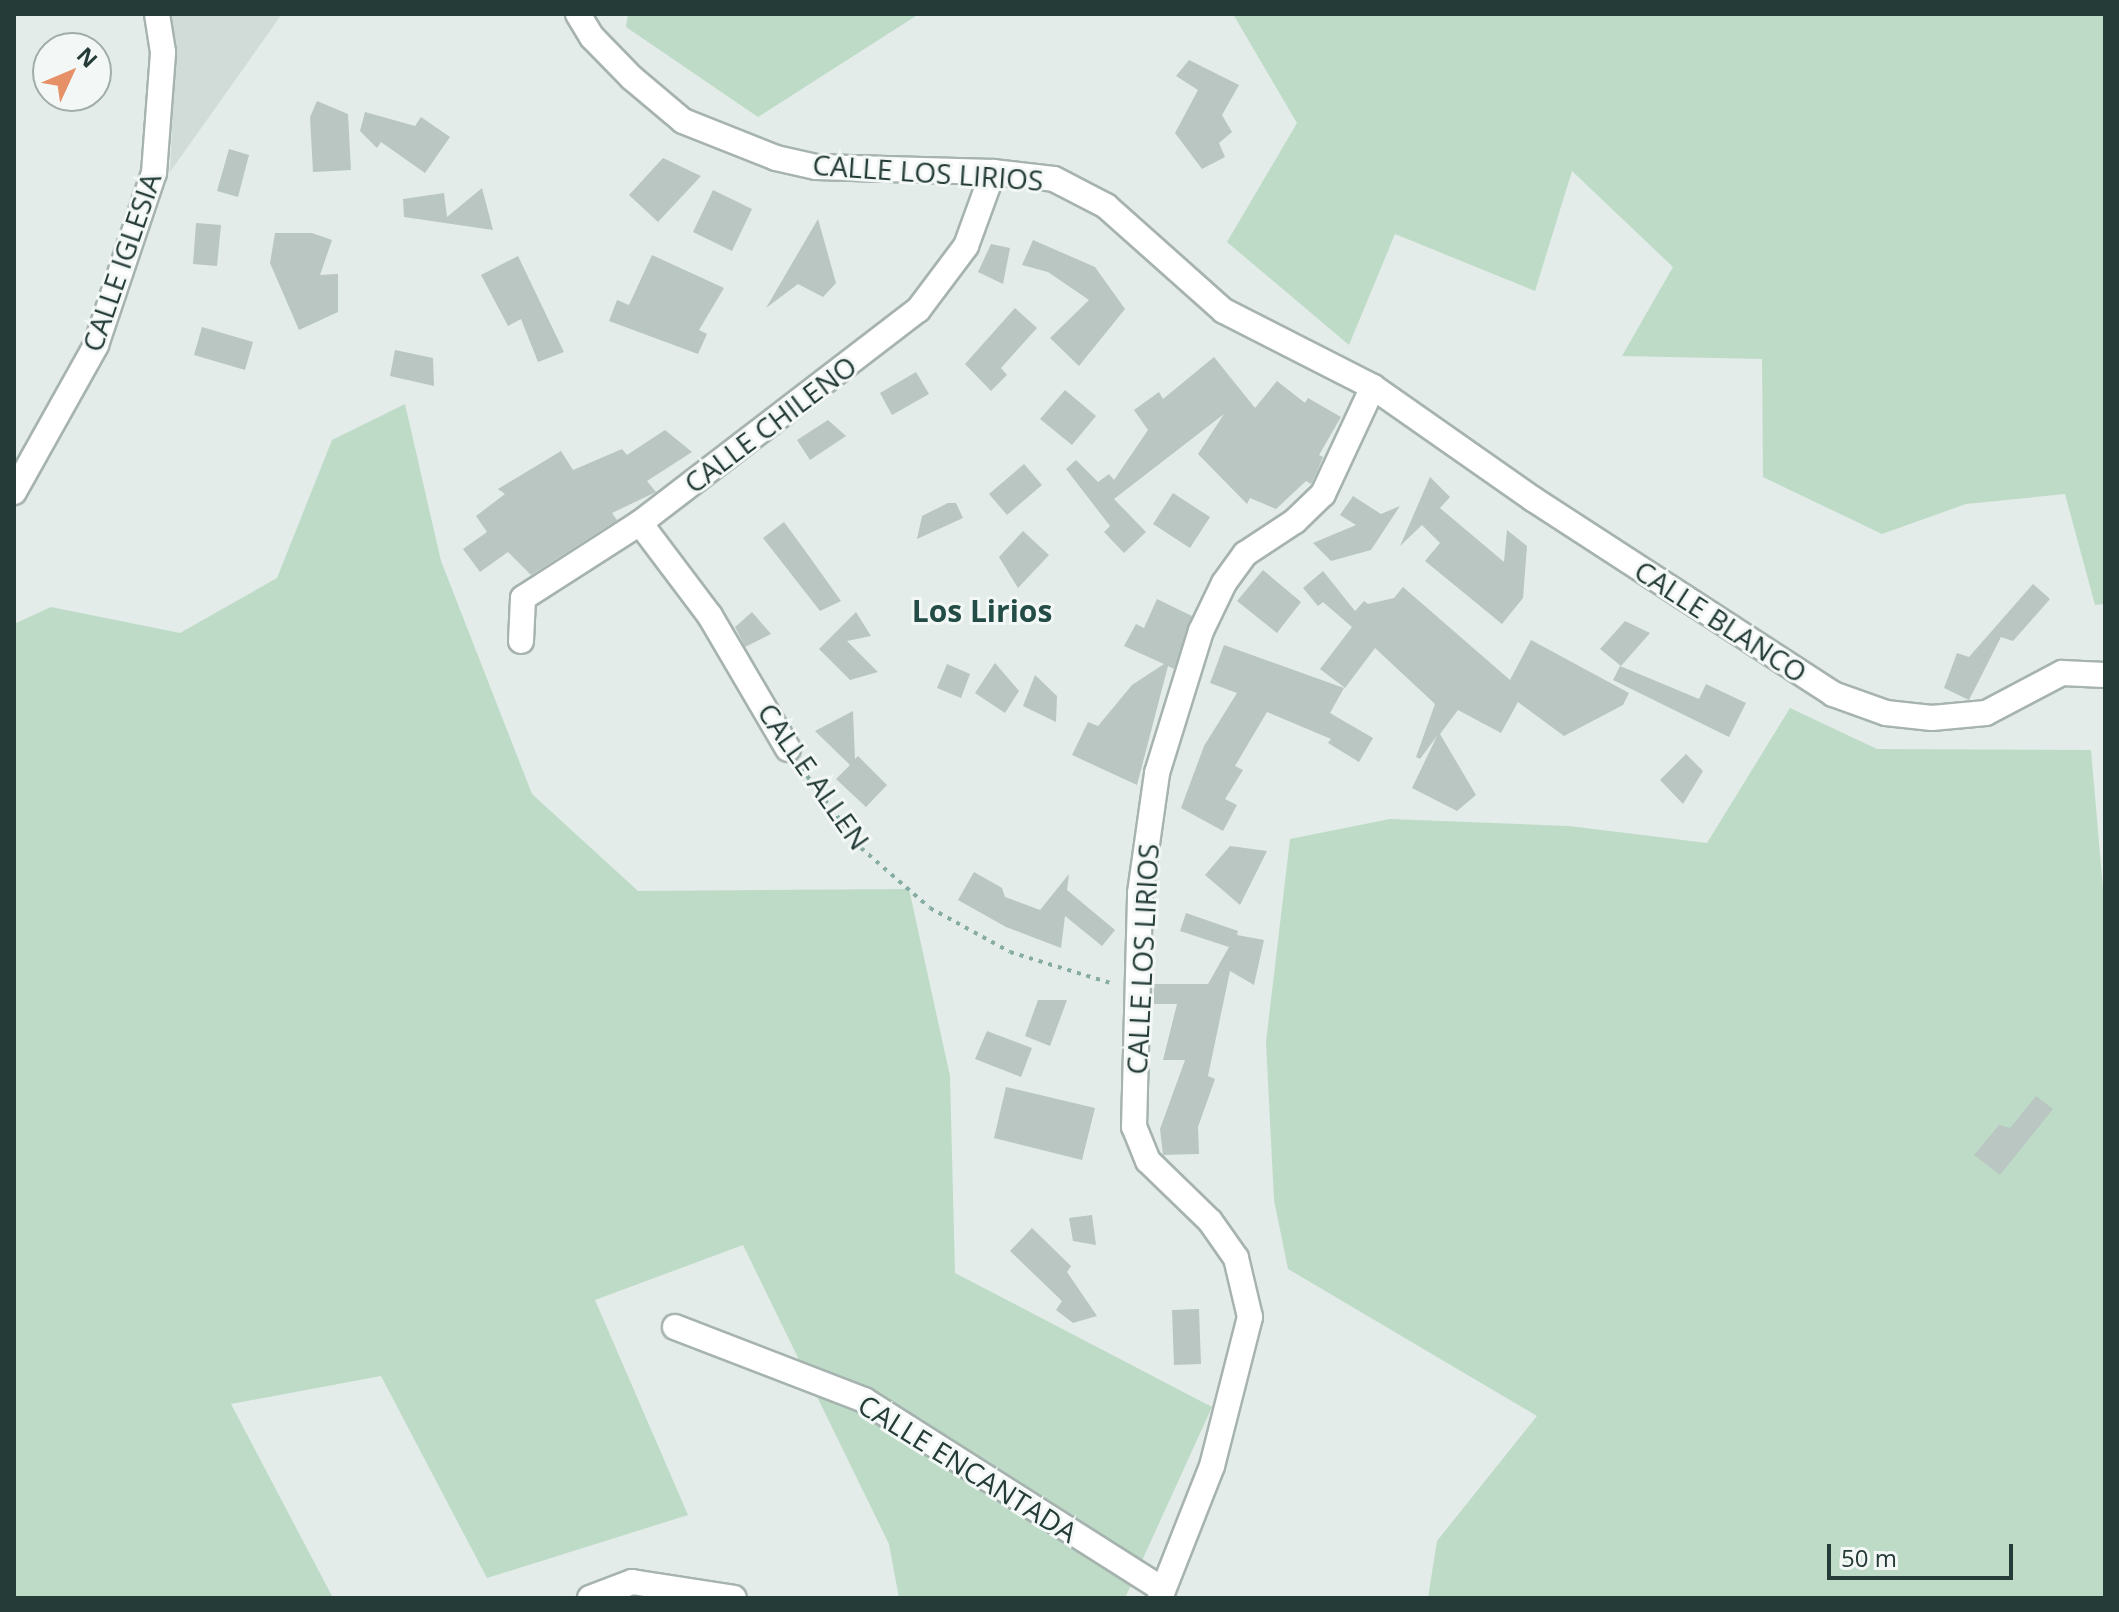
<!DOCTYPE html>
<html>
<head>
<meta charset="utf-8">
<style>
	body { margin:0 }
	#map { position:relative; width:2119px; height:1612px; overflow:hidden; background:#e3ece8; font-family:"Open Sans",sans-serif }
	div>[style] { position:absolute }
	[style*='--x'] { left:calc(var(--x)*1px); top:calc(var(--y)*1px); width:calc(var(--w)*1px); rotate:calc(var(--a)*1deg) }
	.built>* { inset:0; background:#d1dbd8 }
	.green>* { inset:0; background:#bedbc8 }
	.building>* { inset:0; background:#b9c6c2 }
	.path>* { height:4px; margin-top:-2px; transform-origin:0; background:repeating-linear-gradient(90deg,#86aca3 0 4px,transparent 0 10px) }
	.roads { filter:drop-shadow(2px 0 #a6b3af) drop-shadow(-2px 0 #a6b3af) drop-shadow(0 2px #a6b3af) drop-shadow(0 -2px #a6b3af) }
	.minor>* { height:24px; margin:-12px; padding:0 12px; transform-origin:12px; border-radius:12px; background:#fff }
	span { translate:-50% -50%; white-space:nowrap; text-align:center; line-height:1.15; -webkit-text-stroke:6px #f3f8f6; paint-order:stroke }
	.street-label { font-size:28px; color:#243b37 }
	.neighbourhood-label { font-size:30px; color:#224c45; font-weight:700 }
	.frame { position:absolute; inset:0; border:16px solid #243b37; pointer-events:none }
	.north { position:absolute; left:32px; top:32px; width:80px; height:80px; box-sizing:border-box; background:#f3f8f6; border:2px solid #a0acaa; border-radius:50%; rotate:46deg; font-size:22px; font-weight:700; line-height:32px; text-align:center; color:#243b37 }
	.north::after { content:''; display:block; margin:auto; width:28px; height:36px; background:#e69067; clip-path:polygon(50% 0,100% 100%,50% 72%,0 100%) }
	.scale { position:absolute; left:1827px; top:1544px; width:186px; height:36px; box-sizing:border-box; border:4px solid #243b37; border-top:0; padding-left:10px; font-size:24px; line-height:28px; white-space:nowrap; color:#243b37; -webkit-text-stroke:6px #f3f8f6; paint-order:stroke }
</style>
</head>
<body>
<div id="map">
	<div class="built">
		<div style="clip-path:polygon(171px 14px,282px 14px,170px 172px,176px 44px)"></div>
	</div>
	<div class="green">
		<div style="clip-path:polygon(628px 14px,1091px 14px,919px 14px,758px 117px,626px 27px)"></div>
		<div style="clip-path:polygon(1233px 14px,2105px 14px,2105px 604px,2095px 605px,2065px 494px,1966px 504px,1882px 534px,1763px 477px,1762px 359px,1622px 356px,1673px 267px,1572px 171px,1535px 291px,1395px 234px,1349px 345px,1227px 242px,1297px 123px)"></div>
		<div style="clip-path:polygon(405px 404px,441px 561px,532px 794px,638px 891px,909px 889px,950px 1076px,955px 1273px,1212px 1407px,1125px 1598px,899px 1598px,889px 1544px,743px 1245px,595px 1300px,688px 1515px,487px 1578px,381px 1376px,231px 1404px,333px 1598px,14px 1598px,14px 624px,51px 607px,180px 633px,277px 578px,332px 440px)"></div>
		<div style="clip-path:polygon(1790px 708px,1877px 749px,2091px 750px,2105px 912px,2105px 1598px,1428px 1598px,1437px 1541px,1537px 1416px,1288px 1269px,1274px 1200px,1266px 1042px,1290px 839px,1390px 819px,1569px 826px,1707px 843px)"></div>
	</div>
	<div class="building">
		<div style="clip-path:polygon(1189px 60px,1239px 85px,1222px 115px,1232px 132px,1219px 143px,1225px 157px,1202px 169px,1175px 133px,1198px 90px,1176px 76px)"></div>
		<div style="clip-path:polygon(317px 101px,348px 114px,351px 170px,313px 172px,310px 117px)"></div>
		<div style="clip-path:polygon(365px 112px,415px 126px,421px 117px,450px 137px,425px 173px,381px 142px,377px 148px,360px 131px)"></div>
		<div style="clip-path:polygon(229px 149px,249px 155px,238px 197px,217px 191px)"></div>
		<div style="clip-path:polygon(663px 158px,701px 176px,658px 222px,629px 195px)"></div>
		<div style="clip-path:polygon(482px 188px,493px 230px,404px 217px,403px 199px,444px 193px,447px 217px)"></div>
		<div style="clip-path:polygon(713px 190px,752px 209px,732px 251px,693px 232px)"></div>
		<div style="clip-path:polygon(818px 219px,836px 283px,823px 297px,798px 284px,766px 308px)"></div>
		<div style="clip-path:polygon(196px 223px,221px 225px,217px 266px,193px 264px)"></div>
		<div style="clip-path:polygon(275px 233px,312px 233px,332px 240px,320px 275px,338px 274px,338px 312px,299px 330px,270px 263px)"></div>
		<div style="clip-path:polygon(1033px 240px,1095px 267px,1125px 309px,1079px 366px,1050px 338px,1089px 300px,1048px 272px,1022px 265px)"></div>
		<div style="clip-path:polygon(991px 244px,1010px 248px,1003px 284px,978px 272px)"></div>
		<div style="clip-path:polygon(652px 255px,724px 288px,699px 330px,707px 334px,698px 354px,609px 321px,617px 300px,629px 305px)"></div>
		<div style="clip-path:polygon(518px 256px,564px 352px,538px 362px,521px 319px,508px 326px,481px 275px)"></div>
		<div style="clip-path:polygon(1015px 308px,1037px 328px,1001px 368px,1007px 375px,991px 391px,965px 364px)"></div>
		<div style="clip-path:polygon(202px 327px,253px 342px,245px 370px,194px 355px)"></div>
		<div style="clip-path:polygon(395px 350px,433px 358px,434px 386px,390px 376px)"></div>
		<div style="clip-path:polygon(1214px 357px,1255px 408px,1277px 381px,1305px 403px,1308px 398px,1341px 417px,1319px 455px,1323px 457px,1316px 474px,1311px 484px,1306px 481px,1276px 509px,1250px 498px,1247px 504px,1198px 454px,1224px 414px,1114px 499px,1146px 532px,1124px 553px,1104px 532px,1110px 526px,1066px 469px,1076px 460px,1098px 482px,1109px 474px,1114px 480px,1148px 430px,1134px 410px,1159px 392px,1163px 399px)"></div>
		<div style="clip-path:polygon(916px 372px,929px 394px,892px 415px,880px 393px)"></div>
		<div style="clip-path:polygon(1065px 390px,1096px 416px,1072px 445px,1040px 419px)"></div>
		<div style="clip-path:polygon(828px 420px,846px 436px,810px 460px,797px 440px)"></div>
		<div style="clip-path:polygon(665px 430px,692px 452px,647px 481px,656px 492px,612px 513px,617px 520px,531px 575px,508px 552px,480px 572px,463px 549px,487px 532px,476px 516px,505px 494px,498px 489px,561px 451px,573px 470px,622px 449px,627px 455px)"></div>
		<div style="clip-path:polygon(1024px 464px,1042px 485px,1007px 515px,989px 494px)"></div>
		<div style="clip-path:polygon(1430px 477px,1450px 497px,1440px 508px,1504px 562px,1507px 530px,1527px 546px,1523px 598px,1502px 624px,1425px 561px,1440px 543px,1422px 525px,1400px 546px)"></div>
		<div style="clip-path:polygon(1173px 493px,1210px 517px,1190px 548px,1153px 524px)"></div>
		<div style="clip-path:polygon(1353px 496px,1381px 514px,1400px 506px,1371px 550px,1331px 561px,1313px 543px,1356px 525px,1340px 515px)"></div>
		<div style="clip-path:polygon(948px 503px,956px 503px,963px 518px,917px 539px,922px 516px)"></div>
		<div style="clip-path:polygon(784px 522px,806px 552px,841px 601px,820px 611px,763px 538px)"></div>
		<div style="clip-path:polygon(1023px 531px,1049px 555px,1018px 588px,999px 557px)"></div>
		<div style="clip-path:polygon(1263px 570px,1301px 602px,1277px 633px,1237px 601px)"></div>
		<div style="clip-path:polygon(1323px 571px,1355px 611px,1364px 601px,1368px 604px,1394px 598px,1403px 587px,1510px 680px,1531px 640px,1629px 693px,1623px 705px,1564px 736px,1518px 702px,1501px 733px,1458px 710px,1440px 734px,1476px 795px,1457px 811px,1412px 788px,1437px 736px,1420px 759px,1416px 757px,1435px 704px,1375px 648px,1345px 688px,1320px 669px,1352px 627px,1323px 602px,1318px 606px,1303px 588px)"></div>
		<div style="clip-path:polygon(2033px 584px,2050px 599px,2013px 641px,2001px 637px,1969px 700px,1944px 688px,1957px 653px,1969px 657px)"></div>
		<div style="clip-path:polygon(1157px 599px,1192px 616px,1174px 669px,1168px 666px,1137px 785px,1072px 755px,1088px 722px,1098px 726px,1132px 685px,1164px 664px,1124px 646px,1136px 624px,1144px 628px)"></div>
		<div style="clip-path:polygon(752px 612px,771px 634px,745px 647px,735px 627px)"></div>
		<div style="clip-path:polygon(856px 612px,871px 636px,847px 641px,878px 672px,850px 680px,819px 649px)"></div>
		<div style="clip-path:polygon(1625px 621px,1650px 633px,1621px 666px,1600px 649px)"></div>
		<div style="clip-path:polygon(1224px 645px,1344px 688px,1330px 713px,1373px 738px,1359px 762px,1328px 743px,1331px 739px,1267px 712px,1235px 766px,1243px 770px,1225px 799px,1237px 805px,1223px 831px,1181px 808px,1204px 746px,1237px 693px,1210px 683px)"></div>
		<div style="clip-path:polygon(995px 663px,1019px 691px,1005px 713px,975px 693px)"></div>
		<div style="clip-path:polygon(947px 664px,970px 674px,961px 698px,937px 688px)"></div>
		<div style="clip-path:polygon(1620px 666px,1699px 699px,1706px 684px,1746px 703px,1729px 737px,1613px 680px)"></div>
		<div style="clip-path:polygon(1035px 675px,1057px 696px,1056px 722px,1023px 706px)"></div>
		<div style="clip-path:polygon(853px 711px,855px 759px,858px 756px,887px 785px,866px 807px,836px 779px,850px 765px,815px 731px)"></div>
		<div style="clip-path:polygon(1686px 754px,1703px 771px,1683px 804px,1660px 780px)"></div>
		<div style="clip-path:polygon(1230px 846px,1267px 851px,1240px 905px,1205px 875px)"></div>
		<div style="clip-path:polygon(974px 872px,1002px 888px,1005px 897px,1040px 910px,1069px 874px,1067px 890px,1115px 930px,1102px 946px,1065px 916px,1061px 948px,1006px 927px,958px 900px)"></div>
		<div style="clip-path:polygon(1186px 913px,1238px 931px,1237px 935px,1264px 940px,1254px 985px,1230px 971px,1208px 1076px,1215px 1079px,1198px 1127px,1199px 1154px,1163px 1155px,1160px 1129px,1185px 1060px,1163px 1060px,1177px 1004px,1154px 1004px,1154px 984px,1208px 984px,1229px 947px,1180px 931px)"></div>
		<div style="clip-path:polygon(1038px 1000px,1067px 1000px,1050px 1046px,1025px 1036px)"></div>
		<div style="clip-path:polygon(987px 1031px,1032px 1048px,1021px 1077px,975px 1059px)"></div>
		<div style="clip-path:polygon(1006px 1087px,1095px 1108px,1082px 1160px,994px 1138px)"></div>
		<div style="clip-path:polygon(2036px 1096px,2053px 1109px,2000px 1175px,1974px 1155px,1999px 1125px,2010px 1128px)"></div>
		<div style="clip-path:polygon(1092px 1215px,1096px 1245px,1073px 1241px,1069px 1218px)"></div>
		<div style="clip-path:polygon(1032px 1228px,1071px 1266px,1067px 1272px,1097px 1316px,1073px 1323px,1056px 1310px,1062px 1301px,1010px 1251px)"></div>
		<div style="clip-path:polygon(1199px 1309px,1201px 1364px,1174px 1365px,1172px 1310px)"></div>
	</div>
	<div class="path">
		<div style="--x:801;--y:768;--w:100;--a:53.1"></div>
		<div style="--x:861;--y:848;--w:91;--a:41"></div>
		<div style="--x:930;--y:908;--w:91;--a:28.8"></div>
		<div style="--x:1010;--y:952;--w:109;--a:17.1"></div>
	</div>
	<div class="roads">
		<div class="minor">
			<div style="--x:578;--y:14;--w:27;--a:59"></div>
			<div style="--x:592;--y:37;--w:57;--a:45.7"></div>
			<div style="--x:632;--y:78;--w:67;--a:40.1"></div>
			<div style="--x:683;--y:121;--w:100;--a:21.7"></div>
			<div style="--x:776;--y:158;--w:41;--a:12.7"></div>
			<div style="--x:816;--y:167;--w:177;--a:1.6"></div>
			<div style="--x:993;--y:172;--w:61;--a:6.5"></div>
			<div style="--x:1054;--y:179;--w:59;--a:27.4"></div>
			<div style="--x:1106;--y:206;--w:158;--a:41.7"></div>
			<div style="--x:1224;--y:311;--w:167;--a:27"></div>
			<div style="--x:1373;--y:387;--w:195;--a:35"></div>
			<div style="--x:1533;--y:499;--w:358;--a:33"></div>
			<div style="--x:1833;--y:694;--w:56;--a:19.7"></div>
			<div style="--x:1886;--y:713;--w:46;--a:6.2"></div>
			<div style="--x:1932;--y:718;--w:54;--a:-5.3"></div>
			<div style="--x:1986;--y:713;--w:86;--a:-27.8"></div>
			<div style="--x:2062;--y:673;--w:43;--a:2.7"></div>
			<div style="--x:14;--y:492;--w:168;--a:-60.8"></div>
			<div style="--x:96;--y:345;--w:182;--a:-71.4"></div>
			<div style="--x:154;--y:173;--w:121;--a:-85.7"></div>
			<div style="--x:163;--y:52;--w:38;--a:-99"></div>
			<div style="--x:640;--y:523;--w:116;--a:53"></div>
			<div style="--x:710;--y:616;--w:154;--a:59.6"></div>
			<div style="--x:521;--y:641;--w:43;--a:-87.3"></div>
			<div style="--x:523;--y:598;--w:139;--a:-32.7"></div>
			<div style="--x:640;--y:523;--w:350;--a:-37.5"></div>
			<div style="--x:918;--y:310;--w:80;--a:-53.1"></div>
			<div style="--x:966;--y:246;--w:79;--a:-70"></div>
			<div style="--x:675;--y:1327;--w:203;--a:21.1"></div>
			<div style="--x:864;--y:1400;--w:354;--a:32.4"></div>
			<div style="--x:590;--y:1598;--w:45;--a:-20.9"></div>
			<div style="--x:632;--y:1582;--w:103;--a:8.9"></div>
			<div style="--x:1160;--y:1598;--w:142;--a:-68.5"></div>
			<div style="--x:1212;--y:1466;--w:154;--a:-75.7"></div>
			<div style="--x:1250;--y:1317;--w:61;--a:-103.3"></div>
			<div style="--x:1236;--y:1258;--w:45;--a:-125.1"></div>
			<div style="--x:1210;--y:1221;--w:86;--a:-135.9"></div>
			<div style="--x:1148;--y:1161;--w:37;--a:-112"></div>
			<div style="--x:1134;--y:1127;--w:234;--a:-88.5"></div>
			<div style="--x:1140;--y:893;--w:121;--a:-81.9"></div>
			<div style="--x:1157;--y:773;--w:149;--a:-72.8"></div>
			<div style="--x:1201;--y:631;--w:53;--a:-64.4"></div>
			<div style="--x:1224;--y:583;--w:36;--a:-54"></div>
			<div style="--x:1245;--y:554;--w:60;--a:-33.4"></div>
			<div style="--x:1295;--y:521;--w:39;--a:-44"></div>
			<div style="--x:1323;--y:494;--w:118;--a:-65"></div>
		</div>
	</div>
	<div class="street-label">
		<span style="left:928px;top:172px;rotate:4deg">CALLE LOS LIRIOS</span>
		<span style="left:121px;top:262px;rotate:-71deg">CALLE IGLESIA</span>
		<span style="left:770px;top:424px;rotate:-37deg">CALLE CHILENO</span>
		<span style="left:1721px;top:621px;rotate:33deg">CALLE BLANCO</span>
		<span style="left:814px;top:776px;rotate:55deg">CALLE ALLEN</span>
		<span style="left:1142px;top:959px;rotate:-87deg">CALLE LOS LIRIOS</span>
		<span style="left:968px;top:1468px;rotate:32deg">CALLE ENCANTADA</span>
	</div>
	<div class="neighbourhood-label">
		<span style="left:982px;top:611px">Los Lirios</span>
	</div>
	<div class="frame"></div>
	<div class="north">N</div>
	<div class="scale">50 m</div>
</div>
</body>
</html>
